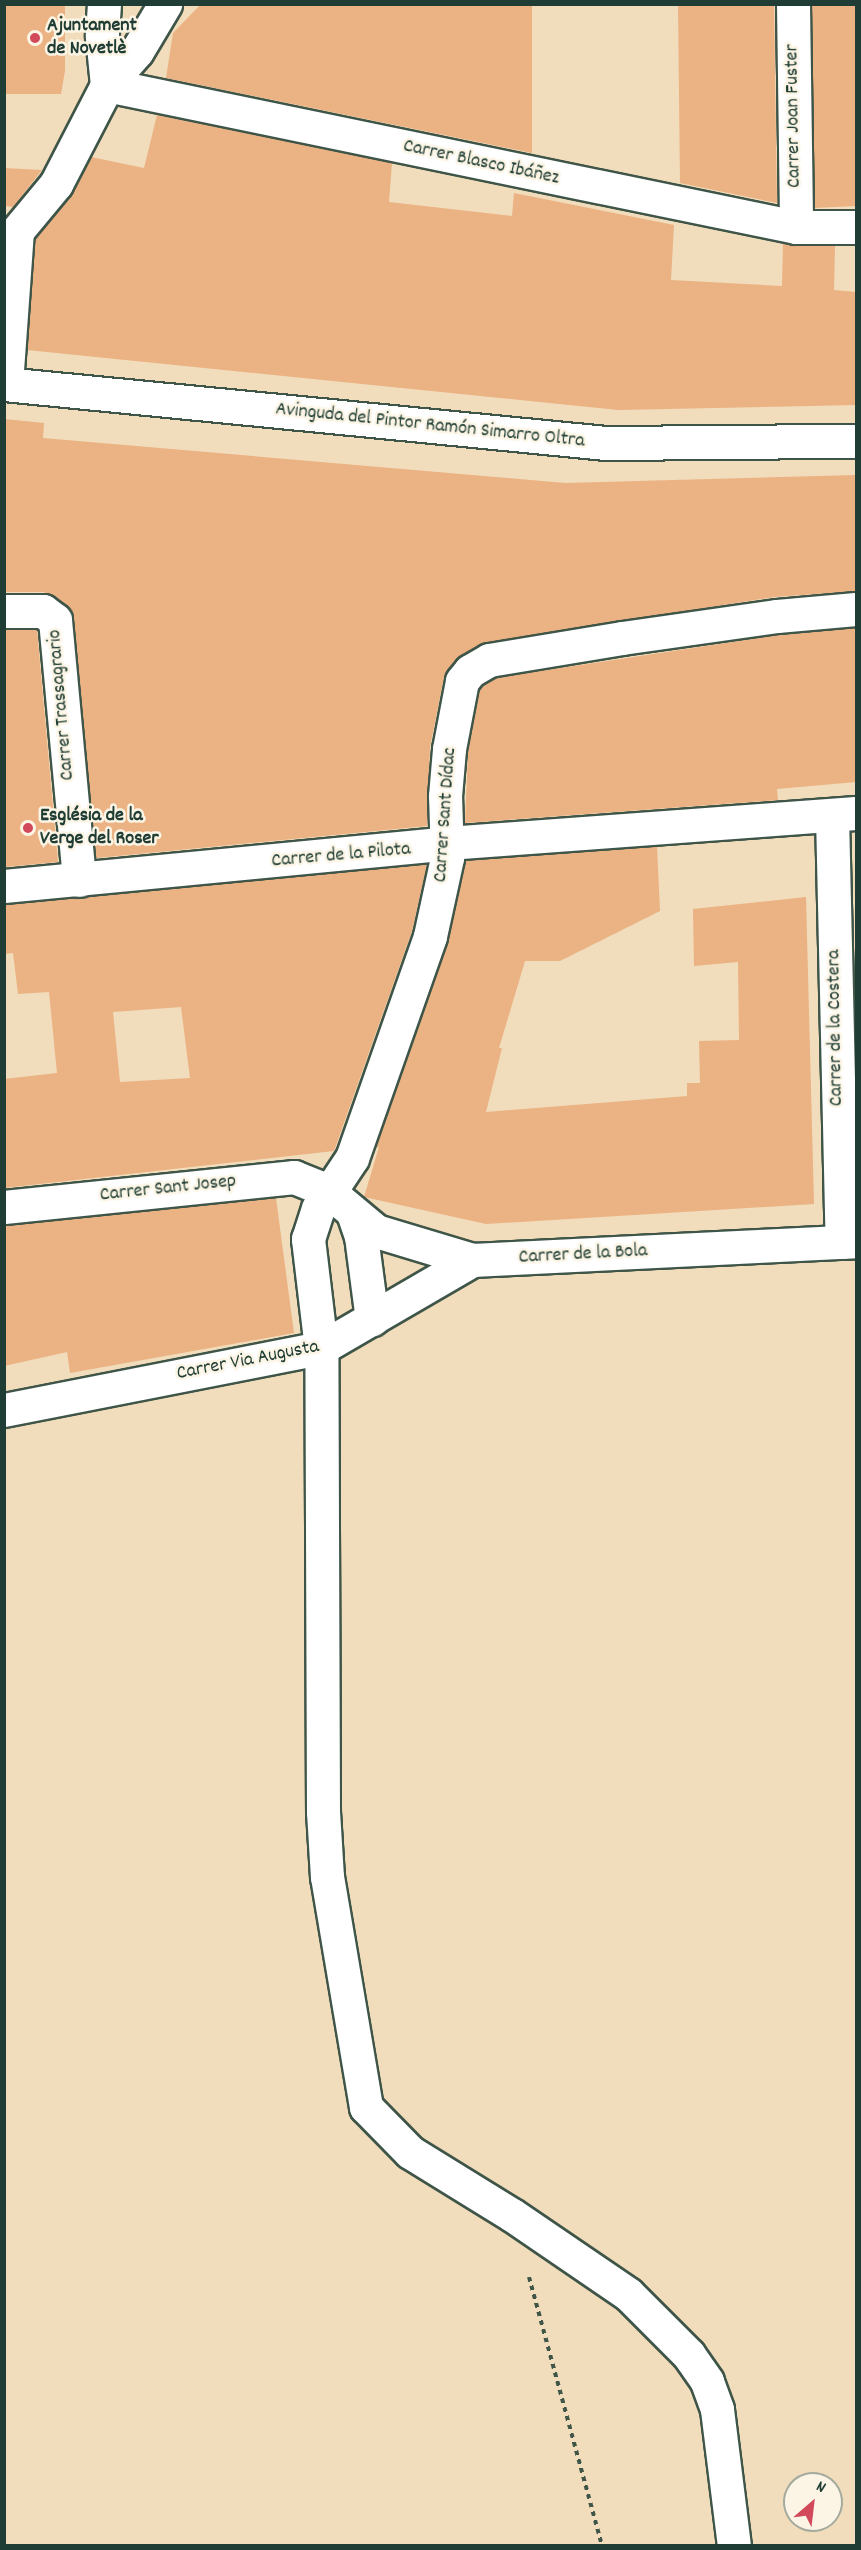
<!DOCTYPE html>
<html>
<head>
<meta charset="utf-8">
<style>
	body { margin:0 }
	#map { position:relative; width:861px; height:2550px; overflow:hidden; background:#f1dcbb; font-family:Dekko,sans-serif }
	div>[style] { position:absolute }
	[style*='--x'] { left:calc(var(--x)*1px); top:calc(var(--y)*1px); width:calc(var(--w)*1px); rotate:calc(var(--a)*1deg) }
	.building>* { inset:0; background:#ebb283 }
	.path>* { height:4px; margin-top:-2px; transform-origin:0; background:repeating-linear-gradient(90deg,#3e5548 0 4.5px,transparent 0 9px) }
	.roads { filter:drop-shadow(2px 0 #3e5548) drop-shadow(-2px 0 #3e5548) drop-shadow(0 2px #3e5548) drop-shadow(0 -2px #3e5548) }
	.minor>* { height:33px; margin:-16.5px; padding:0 16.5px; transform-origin:16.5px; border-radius:16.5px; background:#fff }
	.dots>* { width:16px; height:16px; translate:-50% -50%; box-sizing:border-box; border:3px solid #fcf5e5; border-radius:50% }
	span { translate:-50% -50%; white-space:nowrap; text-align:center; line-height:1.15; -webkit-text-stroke:5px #fcf5e5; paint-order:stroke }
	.poi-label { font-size:20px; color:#1f3d34; font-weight:700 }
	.left { translate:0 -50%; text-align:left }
	.street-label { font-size:20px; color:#1f3d34 }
	.frame { position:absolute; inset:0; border:6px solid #1f3d34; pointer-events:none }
	.north { position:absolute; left:783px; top:2472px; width:60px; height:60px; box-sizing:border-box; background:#fcf5e5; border:2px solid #a4ab9e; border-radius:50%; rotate:28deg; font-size:16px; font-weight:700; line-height:24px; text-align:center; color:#1f3d34 }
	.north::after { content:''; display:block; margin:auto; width:21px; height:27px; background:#d1495b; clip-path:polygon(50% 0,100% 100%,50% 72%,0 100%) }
</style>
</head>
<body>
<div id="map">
	<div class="building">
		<div style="clip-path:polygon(4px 4px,65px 4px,65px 71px,61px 94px,4px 94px)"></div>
		<div style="clip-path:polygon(201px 4px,532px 4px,532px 153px,166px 78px,173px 33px)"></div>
		<div style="clip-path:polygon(678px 4px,774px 4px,777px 203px,680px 183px)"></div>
		<div style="clip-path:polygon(812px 4px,856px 4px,856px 206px,814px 208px)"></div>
		<div style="clip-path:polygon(157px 115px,392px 163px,389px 202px,512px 216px,514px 193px,674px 225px,671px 280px,782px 286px,783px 243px,835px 246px,834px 290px,856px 292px,856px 405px,618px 410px,27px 350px,35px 238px,71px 196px,91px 157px,144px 168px)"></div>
		<div style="clip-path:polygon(4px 168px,42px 170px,13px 207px,4px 206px)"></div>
		<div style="clip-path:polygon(4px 419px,44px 423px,43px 438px,565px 483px,856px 475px,856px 591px,774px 597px,480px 644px,456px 659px,444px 677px,430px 747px,427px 826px,96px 858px,72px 611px,44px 592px,4px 592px)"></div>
		<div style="clip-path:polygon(856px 628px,856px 782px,777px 789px,778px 800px,465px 823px,468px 752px,480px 689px,495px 678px,779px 635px)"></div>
		<div style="clip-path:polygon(4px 630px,37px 630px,58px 862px,4px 867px)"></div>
		<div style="clip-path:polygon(657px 846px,660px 911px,560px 961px,525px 961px,499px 1048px,502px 1048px,486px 1112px,687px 1096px,687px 1083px,700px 1083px,699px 1041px,739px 1040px,738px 962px,694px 966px,693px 909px,806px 897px,814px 1204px,486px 1224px,364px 1197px,379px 1147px,375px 1148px,448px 942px,465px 860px)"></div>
		<div style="clip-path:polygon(evenodd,427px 864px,412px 931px,334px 1151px,4px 1188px,4px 1079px,57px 1073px,49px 992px,18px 994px,13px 953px,4px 954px,4px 905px,427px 864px,181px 1007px,190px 1078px,120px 1082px,113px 1012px,181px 1007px)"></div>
		<div style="clip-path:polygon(276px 1198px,294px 1333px,70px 1373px,67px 1352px,4px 1366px,4px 1226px)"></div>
	</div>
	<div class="path">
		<div style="--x:529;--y:2277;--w:279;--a:74.8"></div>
	</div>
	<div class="roads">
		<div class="minor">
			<div style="--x:104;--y:4;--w:32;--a:94"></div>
			<div style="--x:102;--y:36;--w:49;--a:84.2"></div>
			<div style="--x:793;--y:4;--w:223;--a:89.2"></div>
			<div style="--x:107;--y:85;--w:703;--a:11.65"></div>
			<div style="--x:796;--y:227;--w:60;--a:0"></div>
			<div style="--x:4;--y:384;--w:605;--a:5.6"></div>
			<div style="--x:606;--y:443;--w:250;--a:-0.5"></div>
			<div style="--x:6;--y:384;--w:153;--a:-85.9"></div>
			<div style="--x:17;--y:231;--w:61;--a:-50.3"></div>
			<div style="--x:56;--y:184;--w:111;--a:-62.7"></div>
			<div style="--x:107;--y:85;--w:45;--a:-48.6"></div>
			<div style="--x:137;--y:51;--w:55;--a:-59.2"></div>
			<div style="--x:4;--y:611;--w:39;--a:0"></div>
			<div style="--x:43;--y:611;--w:15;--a:37"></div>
			<div style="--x:55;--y:620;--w:261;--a:84.7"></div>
			<div style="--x:832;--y:815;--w:427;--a:88.7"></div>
			<div style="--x:4;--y:886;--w:445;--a:-5.5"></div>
			<div style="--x:447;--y:843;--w:410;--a:-4.2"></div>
			<div style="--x:4;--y:1207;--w:292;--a:-5.9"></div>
			<div style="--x:294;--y:1177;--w:37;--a:22"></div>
			<div style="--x:328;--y:1191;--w:62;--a:39.8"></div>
			<div style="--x:376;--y:1231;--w:100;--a:16.8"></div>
			<div style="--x:472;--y:1260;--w:384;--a:-2.8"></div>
			<div style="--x:354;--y:1216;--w:21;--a:71"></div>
			<div style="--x:361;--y:1236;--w:84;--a:82.5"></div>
			<div style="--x:4;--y:1410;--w:323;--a:-11.1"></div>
			<div style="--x:321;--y:1348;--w:175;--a:-30.2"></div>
			<div style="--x:734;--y:2546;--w:138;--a:-97.1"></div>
			<div style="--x:717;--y:2409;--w:30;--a:-110"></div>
			<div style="--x:707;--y:2381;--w:32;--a:-125"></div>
			<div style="--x:689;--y:2355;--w:86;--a:-135"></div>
			<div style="--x:628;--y:2294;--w:140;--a:-145.7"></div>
			<div style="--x:512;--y:2215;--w:120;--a:-148.3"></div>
			<div style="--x:410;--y:2152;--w:63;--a:-134.4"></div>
			<div style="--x:366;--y:2107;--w:233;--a:-99.6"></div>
			<div style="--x:327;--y:1877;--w:65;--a:-93.5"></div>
			<div style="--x:323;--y:1812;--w:464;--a:-90.2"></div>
			<div style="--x:321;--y:1348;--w:110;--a:-96.8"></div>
			<div style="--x:308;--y:1239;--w:32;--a:-72"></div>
			<div style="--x:318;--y:1209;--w:61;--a:-56.3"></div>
			<div style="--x:352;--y:1158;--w:235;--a:-70.6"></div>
			<div style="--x:430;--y:936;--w:80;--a:-77.7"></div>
			<div style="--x:447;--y:858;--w:62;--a:-91.8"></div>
			<div style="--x:445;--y:796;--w:47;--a:-85.1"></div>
			<div style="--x:449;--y:749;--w:69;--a:-79.2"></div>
			<div style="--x:462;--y:681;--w:13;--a:-51"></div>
			<div style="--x:470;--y:671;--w:22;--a:-30"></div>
			<div style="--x:489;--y:660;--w:135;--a:-9.4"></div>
			<div style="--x:622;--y:638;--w:157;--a:-8.1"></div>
			<div style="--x:777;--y:616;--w:79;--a:-5.1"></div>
		</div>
	</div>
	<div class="dots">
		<div style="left:35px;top:38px;background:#d1495b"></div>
		<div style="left:28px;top:828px;background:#d1495b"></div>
	</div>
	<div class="poi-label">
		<span class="left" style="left:47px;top:38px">Ajuntament<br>de Novetlè</span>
		<span class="left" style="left:40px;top:828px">Església de la<br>Verge del Roser</span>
	</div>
	<div class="street-label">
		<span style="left:794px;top:116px;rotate:-91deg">Carrer Joan Fuster</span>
		<span style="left:481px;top:163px;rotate:12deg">Carrer Blasco Ibáñez</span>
		<span style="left:430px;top:426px;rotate:6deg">Avinguda del Pintor Ramón Simarro Oltra</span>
		<span style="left:62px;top:705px;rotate:-95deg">Carrer Trassagrario</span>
		<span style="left:446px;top:815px;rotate:-86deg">Carrer Sant Dídac</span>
		<span style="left:341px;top:856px;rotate:-5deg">Carrer de la Pilota</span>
		<span style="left:836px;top:1028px;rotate:-91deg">Carrer de la Costera</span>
		<span style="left:168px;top:1189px;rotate:-6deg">Carrer Sant Josep</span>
		<span style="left:583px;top:1255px;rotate:-3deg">Carrer de la Bola</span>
		<span style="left:248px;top:1361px;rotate:-11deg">Carrer Via Augusta</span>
	</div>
	<div class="frame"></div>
	<div class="north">N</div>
</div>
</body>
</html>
